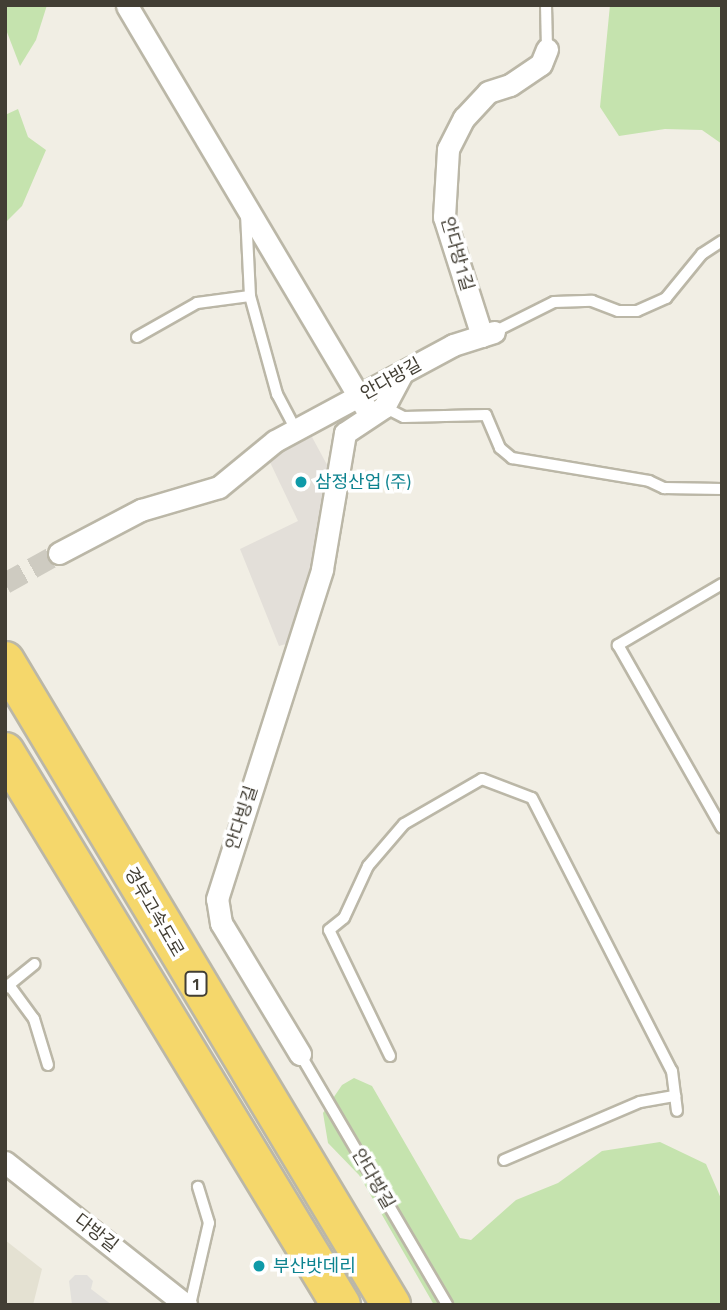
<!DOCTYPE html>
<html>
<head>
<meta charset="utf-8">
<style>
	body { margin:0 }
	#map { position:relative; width:727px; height:1310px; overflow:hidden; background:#f1eee4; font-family:"Titillium Web","Noto Sans KR",sans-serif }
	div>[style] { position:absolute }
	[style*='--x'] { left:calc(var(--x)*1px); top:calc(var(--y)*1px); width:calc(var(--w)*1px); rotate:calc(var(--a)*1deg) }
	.residential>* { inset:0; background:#e4e1d2 }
	.industrial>* { inset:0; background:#e3dfd9 }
	.green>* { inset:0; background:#c5e3ae }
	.parking>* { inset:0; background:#e2e0dc }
	.minor-tunnel>* { height:21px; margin-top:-10.5px; transform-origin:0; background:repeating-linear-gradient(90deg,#cecbc1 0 21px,transparent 0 31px) }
	.roads { filter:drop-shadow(2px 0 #bbb7a7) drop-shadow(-2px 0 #bbb7a7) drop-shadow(0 2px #bbb7a7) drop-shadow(0 -2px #bbb7a7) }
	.service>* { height:10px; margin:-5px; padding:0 5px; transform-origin:5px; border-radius:5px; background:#fff }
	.minor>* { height:21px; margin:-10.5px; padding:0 10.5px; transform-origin:10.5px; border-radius:10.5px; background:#fff }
	.motorway>* { height:38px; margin:-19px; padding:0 19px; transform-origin:19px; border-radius:19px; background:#f5d76b }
	.dots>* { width:19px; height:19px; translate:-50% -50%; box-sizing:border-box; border:4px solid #fff; border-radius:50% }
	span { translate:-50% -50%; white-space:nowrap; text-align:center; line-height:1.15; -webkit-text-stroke:7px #fff; paint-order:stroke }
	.shield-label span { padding:2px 5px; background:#fff; border:2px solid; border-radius:5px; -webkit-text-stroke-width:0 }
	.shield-label { font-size:16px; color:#423e34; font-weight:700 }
	.street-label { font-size:18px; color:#423e34 }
	.culture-label { font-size:18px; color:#0d838f }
	.left { translate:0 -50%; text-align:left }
	.frame { position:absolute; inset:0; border:7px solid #423e34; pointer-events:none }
</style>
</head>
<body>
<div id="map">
	<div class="residential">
		<div style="clip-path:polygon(5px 1240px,42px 1269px,33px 1305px,5px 1305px)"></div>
	</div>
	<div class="industrial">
		<div style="clip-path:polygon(312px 437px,332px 474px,320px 569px,293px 642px,279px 646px,240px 549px,298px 521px,268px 458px)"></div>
	</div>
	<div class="green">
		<div style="clip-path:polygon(5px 5px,47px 5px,36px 40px,20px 66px,5px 27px)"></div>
		<div style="clip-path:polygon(610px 5px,722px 5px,722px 144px,702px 130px,665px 129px,619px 136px,600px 107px)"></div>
		<div style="clip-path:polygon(18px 109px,28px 137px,46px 150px,22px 206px,5px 223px,5px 115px)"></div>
		<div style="clip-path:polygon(354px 1078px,372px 1086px,460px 1238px,471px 1240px,516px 1200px,558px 1183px,602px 1151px,660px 1142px,706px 1164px,722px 1201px,722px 1305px,434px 1305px,359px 1175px,328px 1143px,323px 1113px,342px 1085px)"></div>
	</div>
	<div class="parking">
		<div style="clip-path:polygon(75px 1275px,87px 1275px,93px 1281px,91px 1289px,112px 1305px,72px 1305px,69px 1281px)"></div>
	</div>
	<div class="minor-tunnel">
		<div style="--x:5;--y:583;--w:62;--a:-29.1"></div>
	</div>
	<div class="roads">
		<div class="service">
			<div style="--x:546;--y:5;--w:44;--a:88.7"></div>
			<div style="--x:246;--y:214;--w:82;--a:87.2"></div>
			<div style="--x:250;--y:296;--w:102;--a:74.6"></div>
			<div style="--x:277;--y:394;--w:41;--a:62.2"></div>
			<div style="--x:494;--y:332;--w:67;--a:-26.6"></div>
			<div style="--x:554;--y:302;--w:38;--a:-2"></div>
			<div style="--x:592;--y:301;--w:28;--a:21"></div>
			<div style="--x:618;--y:311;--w:19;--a:0"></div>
			<div style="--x:637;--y:311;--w:32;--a:-24"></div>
			<div style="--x:666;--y:298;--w:57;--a:-50.7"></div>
			<div style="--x:702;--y:254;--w:24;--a:-33"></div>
			<div style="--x:137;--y:337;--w:69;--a:-29.5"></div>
			<div style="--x:197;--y:303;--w:53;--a:-7.5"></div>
			<div style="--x:384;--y:407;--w:22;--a:27"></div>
			<div style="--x:404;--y:417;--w:82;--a:-1.4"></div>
			<div style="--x:486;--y:415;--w:36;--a:67"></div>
			<div style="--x:500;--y:448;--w:16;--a:40"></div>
			<div style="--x:512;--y:458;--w:139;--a:9.5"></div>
			<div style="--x:649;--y:481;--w:17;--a:25"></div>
			<div style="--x:664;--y:488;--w:58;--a:1"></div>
			<div style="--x:722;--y:584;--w:121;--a:149.6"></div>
			<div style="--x:618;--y:645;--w:210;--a:60.4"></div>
			<div style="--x:9;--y:985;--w:42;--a:53.7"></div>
			<div style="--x:34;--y:1019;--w:48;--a:73.1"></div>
			<div style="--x:5;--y:988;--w:38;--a:-39"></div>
			<div style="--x:300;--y:1054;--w:291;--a:59.6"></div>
			<div style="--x:390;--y:1056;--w:140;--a:-115.8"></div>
			<div style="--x:329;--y:930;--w:19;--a:-39"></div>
			<div style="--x:344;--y:918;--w:57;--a:-65.2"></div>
			<div style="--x:368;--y:866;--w:55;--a:-49.4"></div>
			<div style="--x:404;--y:824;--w:90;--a:-30"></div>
			<div style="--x:482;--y:779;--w:53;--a:20.8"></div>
			<div style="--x:532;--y:798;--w:307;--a:62.9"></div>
			<div style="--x:672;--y:1071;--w:40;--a:82.9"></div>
			<div style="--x:504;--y:1160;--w:148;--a:-23.1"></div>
			<div style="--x:640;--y:1102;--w:36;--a:-10"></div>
			<div style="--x:190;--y:1305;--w:84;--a:-77"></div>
			<div style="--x:209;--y:1223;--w:38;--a:-107"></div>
		</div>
		<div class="minor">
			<div style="--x:127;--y:6;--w:469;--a:59.3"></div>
			<div style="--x:482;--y:336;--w:125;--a:-107.7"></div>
			<div style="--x:444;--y:217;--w:68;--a:-86.6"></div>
			<div style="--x:448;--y:149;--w:35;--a:-63"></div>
			<div style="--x:464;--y:118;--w:35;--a:-47"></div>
			<div style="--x:488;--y:92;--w:23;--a:-18"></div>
			<div style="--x:510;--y:85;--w:37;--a:-34"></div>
			<div style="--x:541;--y:64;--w:16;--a:-68"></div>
			<div style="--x:59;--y:553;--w:93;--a:-27.7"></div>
			<div style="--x:141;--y:510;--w:81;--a:-16.4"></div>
			<div style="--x:219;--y:487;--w:72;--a:-39.4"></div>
			<div style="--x:275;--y:441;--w:202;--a:-28.3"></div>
			<div style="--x:453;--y:345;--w:43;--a:-17.6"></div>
			<div style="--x:300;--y:1054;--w:153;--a:-121.1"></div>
			<div style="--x:221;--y:923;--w:24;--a:-99"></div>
			<div style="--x:217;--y:899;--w:346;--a:-72.3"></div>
			<div style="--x:322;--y:569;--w:138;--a:-80.4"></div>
			<div style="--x:345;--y:433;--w:47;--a:-33.7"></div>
			<div style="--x:384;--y:407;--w:38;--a:-62"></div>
			<div style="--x:5;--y:1162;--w:231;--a:38.3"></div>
		</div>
		<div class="motorway">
			<div style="--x:5;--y:661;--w:751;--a:59.06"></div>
			<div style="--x:5;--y:752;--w:647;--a:58.72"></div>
		</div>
	</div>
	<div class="dots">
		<div style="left:301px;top:482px;background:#0f9aa8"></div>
		<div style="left:259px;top:1266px;background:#0f9aa8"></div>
	</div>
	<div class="shield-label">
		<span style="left:196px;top:984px">1</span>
	</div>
	<div class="street-label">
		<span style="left:457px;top:254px;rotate:74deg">안다방1길</span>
		<span style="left:391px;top:379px;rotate:-29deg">안다방길</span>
		<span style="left:242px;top:818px;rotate:-72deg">안다빙길</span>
		<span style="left:154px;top:912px;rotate:60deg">경부고속도로</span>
		<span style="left:373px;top:1179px;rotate:60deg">안다방길</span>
		<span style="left:96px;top:1233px;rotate:38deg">다방길</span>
	</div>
	<div class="culture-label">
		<span class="left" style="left:315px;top:482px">삼정산업 (주)</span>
		<span class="left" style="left:273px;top:1266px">부산밧데리</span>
	</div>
	<div class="frame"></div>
</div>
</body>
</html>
